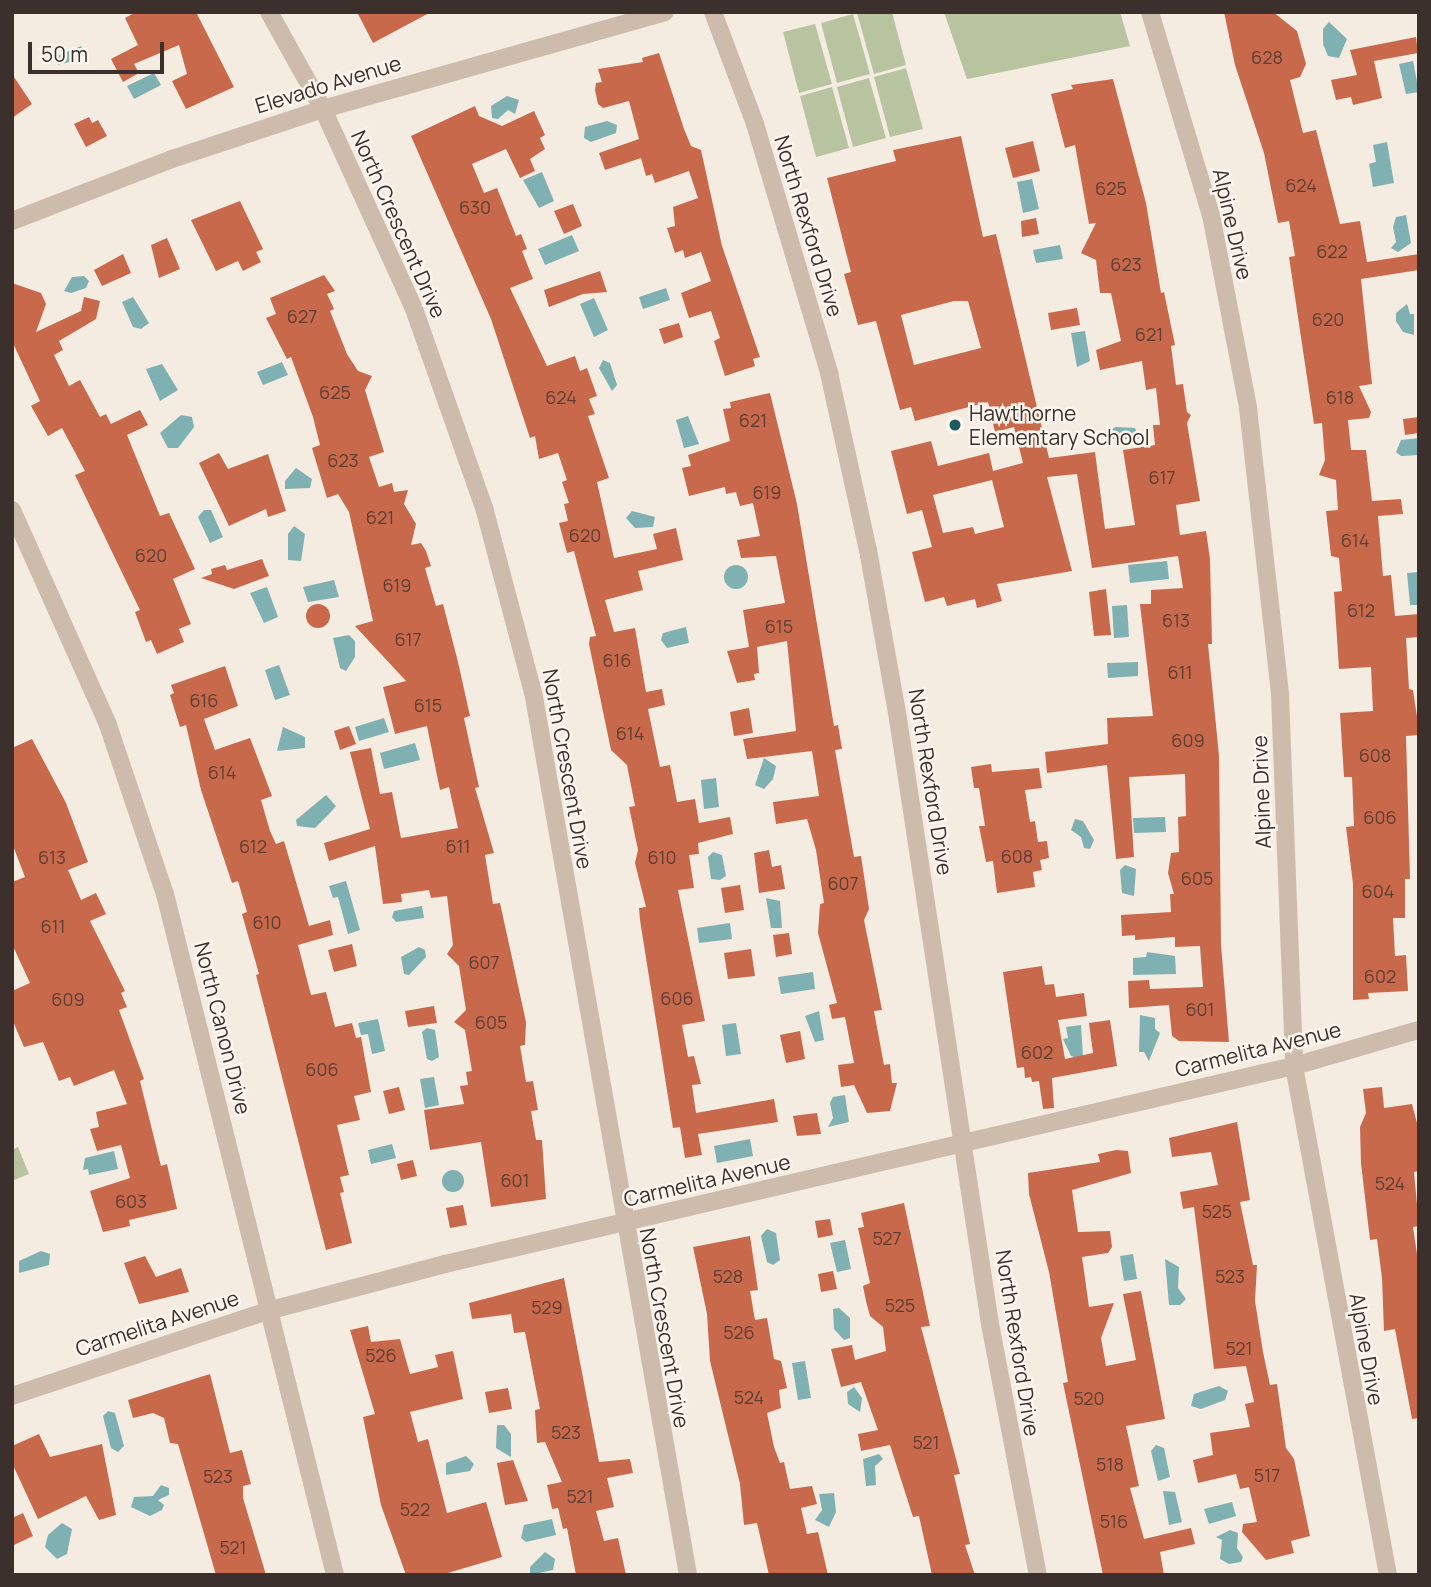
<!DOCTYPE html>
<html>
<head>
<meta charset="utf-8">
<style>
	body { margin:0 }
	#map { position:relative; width:1431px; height:1587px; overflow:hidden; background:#f4ebe1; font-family:Manrope,sans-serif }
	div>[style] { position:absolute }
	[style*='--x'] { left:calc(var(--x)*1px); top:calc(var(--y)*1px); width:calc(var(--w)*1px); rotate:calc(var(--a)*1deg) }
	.green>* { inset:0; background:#b8c4a0 }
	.water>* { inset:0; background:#7fb0b2 }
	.round { border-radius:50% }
	.building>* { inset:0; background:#c8694b }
	.minor>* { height:18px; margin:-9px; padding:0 9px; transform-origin:9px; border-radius:9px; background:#cdbbac }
	.dots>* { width:19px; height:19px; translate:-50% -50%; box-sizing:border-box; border:4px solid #fbf5ee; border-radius:50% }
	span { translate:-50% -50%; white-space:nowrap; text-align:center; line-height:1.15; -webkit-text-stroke:5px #fbf5ee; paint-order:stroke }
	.number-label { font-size:18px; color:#5e3e33 }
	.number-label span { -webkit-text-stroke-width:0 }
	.street-label { font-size:21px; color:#3b302b }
	.poi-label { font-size:21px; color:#3b302b }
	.left { translate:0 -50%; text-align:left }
	.frame { position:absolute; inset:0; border:14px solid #3b302b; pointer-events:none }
	.scale { position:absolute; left:28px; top:42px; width:136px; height:32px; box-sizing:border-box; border:4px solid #3b302b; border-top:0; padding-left:9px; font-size:21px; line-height:24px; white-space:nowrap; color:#3b302b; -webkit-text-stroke:5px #fbf5ee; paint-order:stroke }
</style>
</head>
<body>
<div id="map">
	<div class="green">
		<div style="clip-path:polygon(892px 12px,906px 65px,874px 74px,857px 13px)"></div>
		<div style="clip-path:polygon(944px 12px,1120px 12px,1130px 46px,967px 79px)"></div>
		<div style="clip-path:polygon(853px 14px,870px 74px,837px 83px,821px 23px)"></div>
		<div style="clip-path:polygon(815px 24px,832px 84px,799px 93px,783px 32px)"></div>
		<div style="clip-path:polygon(906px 68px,923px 129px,890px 137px,874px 77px)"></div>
		<div style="clip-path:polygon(869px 78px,886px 138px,853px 147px,837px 87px)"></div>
		<div style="clip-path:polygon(832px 87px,849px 148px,816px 157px,800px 96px)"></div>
		<div style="clip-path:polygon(18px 1147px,29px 1174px,12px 1181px,12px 1150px)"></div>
	</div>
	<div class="water">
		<div style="clip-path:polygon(1329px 22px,1347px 39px,1339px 58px,1328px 56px,1323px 44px,1323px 29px)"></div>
		<div style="clip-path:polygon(81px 46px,85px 52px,81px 59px,58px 65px,55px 59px,59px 55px)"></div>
		<div style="clip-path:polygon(1413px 61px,1419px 92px,1406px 94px,1399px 64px)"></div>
		<div style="clip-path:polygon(154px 73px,161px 85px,134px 99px,127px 86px)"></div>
		<div style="clip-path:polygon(507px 96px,519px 100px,515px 114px,508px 110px,498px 119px,492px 118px,491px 106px)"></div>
		<div style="clip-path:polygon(607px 121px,617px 125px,616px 133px,591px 142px,584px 138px,585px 127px)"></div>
		<div style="clip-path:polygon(1387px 142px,1394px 183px,1373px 187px,1369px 164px,1376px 162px,1373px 145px)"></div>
		<div style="clip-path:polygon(542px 172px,554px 201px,539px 208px,523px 180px)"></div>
		<div style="clip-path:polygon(1032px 179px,1039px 209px,1023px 213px,1017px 182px)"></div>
		<div style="clip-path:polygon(1406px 215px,1411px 243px,1398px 252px,1391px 248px,1396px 242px,1393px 227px,1396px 217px)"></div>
		<div style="clip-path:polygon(572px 235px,579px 251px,545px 265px,538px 249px)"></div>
		<div style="clip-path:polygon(1060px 245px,1063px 259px,1036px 263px,1033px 250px)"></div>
		<div style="clip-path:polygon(84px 276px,89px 281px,86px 288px,71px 293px,64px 291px,72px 277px)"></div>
		<div style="clip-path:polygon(666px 288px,670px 300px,643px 309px,639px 297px)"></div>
		<div style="clip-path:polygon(133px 297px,149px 323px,141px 329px,133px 327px,122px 302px)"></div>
		<div style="clip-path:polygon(594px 298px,608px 330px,594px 337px,580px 304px)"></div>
		<div style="clip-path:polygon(1407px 304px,1410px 314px,1414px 314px,1414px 335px,1403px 332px,1396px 321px,1396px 313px)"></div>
		<div style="clip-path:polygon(1085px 331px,1090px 361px,1077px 367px,1071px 333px)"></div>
		<div style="clip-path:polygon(603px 360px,610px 363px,617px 385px,612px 391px,599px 368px)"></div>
		<div style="clip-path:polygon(282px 362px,288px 375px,263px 385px,257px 372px)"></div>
		<div style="clip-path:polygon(162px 364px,178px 390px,160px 401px,146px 369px)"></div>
		<div style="clip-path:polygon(181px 415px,192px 417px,194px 427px,178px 448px,168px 448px,160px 433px)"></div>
		<div style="clip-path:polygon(688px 416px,699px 444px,684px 448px,676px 420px)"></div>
		<div style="clip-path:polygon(1116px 427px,1135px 428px,1139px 439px,1111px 439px,1110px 430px)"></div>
		<div style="clip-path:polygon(1419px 438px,1419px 455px,1401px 456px,1396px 452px,1401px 440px)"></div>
		<div style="clip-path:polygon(296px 468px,312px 479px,310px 488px,285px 489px,285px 481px)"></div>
		<div style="clip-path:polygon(204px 510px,211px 510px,223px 537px,210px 543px,198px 517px)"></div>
		<div style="clip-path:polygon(632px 511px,655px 517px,653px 527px,635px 528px,626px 518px)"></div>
		<div style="clip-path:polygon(294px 526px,305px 534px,301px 561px,288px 560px,288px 534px)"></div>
		<div style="clip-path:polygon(1167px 561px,1169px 579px,1130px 583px,1128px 565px)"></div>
		<div class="round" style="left:724px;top:565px;width:24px;height:24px"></div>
		<div style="clip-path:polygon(1419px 572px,1419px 605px,1410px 605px,1407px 573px)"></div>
		<div style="clip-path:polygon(334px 580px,339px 597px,308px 602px,303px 587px)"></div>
		<div style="clip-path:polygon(267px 587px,278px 617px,264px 623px,250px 593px)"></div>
		<div style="clip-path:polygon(1127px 605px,1129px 637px,1114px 638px,1112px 606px)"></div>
		<div style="clip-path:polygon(686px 627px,689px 643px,667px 648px,661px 640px,663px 633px)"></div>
		<div style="clip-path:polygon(349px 635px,355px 641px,355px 657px,346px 671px,340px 668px,333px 638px)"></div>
		<div style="clip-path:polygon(1138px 662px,1138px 676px,1108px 678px,1107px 663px)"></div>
		<div style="clip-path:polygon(279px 665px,290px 695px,275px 700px,265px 670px)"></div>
		<div style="clip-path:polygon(384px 718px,389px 732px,359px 741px,355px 727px)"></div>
		<div style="clip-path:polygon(283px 727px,305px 737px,305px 748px,277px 751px)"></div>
		<div style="clip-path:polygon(415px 743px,420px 760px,384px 769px,380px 753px)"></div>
		<div style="clip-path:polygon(764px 758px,776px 766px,773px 779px,764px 789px,755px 785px)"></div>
		<div style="clip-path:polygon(716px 778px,719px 807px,704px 809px,701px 780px)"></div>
		<div style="clip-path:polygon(326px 795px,336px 806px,329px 814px,315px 828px,297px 826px,296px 820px)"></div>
		<div style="clip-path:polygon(1165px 817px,1166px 832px,1134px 833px,1133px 818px)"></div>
		<div style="clip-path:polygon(1075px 819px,1083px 821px,1094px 840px,1090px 849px,1084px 848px,1081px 837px,1071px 830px)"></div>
		<div style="clip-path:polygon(713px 852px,722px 855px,726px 876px,720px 880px,711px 879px,708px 857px)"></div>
		<div style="clip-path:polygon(1125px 865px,1136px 869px,1134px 896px,1122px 893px,1120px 870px)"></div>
		<div style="clip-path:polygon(346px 881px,360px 930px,348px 934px,338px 897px,333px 898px,329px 886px)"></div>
		<div style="clip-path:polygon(766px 898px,780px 901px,782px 928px,771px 928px)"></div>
		<div style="clip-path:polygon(422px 906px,424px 918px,396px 922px,392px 917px,394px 911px)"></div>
		<div style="clip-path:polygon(730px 923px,732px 939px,699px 943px,697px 928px)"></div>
		<div style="clip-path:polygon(419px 947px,425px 950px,426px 957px,409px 975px,404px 974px,401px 957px)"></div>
		<div style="clip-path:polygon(1147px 952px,1175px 956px,1176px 974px,1133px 975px,1133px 958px,1146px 957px)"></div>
		<div style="clip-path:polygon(813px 972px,815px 989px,781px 994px,778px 977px)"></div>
		<div style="clip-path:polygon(819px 1011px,824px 1040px,815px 1042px,805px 1016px)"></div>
		<div style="clip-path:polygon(1140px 1015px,1155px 1018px,1155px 1029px,1160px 1033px,1149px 1061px,1144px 1052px,1139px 1052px)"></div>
		<div style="clip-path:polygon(378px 1019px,385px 1051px,372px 1054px,368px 1034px,361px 1035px,358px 1023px)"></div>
		<div style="clip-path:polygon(736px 1023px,741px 1054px,726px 1056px,722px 1025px)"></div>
		<div style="clip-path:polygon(1081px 1025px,1083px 1057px,1077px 1058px,1071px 1056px,1063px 1039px,1068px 1038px,1066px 1027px)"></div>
		<div style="clip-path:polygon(427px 1028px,435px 1030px,439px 1057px,432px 1061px,427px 1059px,422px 1032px)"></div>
		<div style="clip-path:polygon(434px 1077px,439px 1105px,425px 1108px,420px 1079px)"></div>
		<div style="clip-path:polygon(845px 1095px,849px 1122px,828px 1127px,833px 1118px,830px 1103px,833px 1097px)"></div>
		<div style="clip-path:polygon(750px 1139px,753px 1156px,717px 1163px,714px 1146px)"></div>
		<div style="clip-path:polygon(392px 1144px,396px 1158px,371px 1164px,368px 1150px)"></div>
		<div style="clip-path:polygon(114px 1151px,118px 1169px,89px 1175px,88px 1169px,83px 1170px,85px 1158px)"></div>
		<div class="round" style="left:442px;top:1170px;width:22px;height:22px"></div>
		<div style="clip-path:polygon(767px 1229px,776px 1233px,780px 1260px,773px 1265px,767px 1262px,761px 1236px)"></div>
		<div style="clip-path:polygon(845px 1240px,851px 1269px,837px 1272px,830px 1243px)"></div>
		<div style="clip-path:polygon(41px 1251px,50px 1254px,49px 1265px,19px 1273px,19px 1261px)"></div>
		<div style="clip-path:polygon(1133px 1254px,1137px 1279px,1124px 1281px,1120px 1256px)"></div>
		<div style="clip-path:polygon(1165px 1259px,1179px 1267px,1178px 1288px,1186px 1299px,1180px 1305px,1169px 1305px)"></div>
		<div style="clip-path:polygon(833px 1309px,839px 1308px,850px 1318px,850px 1338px,844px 1340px,834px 1329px)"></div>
		<div style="clip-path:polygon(805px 1361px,811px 1398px,798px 1400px,792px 1363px)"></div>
		<div style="clip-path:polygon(1219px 1386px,1228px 1391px,1225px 1400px,1201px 1409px,1191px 1406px,1194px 1394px)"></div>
		<div style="clip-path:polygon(854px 1387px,862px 1398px,860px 1412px,848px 1404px,847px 1392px)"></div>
		<div style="clip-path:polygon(108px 1411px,115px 1413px,124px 1446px,118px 1452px,111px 1448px,103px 1416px)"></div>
		<div style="clip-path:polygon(497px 1425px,504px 1425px,511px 1434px,511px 1457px,496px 1448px)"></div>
		<div style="clip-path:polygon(1156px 1445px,1164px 1448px,1170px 1477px,1158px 1481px,1151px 1451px)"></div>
		<div style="clip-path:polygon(879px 1454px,883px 1459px,875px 1466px,876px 1485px,866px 1486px,863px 1459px)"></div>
		<div style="clip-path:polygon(466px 1456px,474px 1464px,470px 1471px,446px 1475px,446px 1463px)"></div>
		<div style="clip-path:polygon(161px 1485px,169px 1488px,169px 1495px,158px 1500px,164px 1505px,162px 1510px,150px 1516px,131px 1507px,134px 1497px,153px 1496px)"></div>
		<div style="clip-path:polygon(1163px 1491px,1175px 1492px,1182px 1522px,1169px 1525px)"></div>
		<div style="clip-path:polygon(834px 1493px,836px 1512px,829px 1527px,815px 1520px,822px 1510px,819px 1494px)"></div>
		<div style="clip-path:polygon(1232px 1502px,1236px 1516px,1209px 1524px,1204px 1509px)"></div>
		<div style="clip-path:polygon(552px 1519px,556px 1535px,526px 1542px,521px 1538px,524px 1525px)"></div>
		<div style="clip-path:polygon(62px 1523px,72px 1529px,67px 1554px,57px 1559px,45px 1547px,48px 1535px)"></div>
		<div style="clip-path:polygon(1230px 1530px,1238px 1533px,1237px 1548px,1243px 1557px,1241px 1562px,1229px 1564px,1220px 1559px,1222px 1540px,1216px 1537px)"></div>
		<div style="clip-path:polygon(545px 1552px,555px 1559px,553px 1570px,530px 1575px,530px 1567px)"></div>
	</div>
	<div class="building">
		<div style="clip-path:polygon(136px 12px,196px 12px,234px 87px,186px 109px,172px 81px,187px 74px,179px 45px,134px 64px,139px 73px,123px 82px,111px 59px,138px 45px,125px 18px)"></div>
		<div style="clip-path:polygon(357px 12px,431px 12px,373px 43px)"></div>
		<div style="clip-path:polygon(1224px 12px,1273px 12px,1297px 31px,1306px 64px,1300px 77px,1290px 80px,1303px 133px,1316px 130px,1340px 224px,1360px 221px,1367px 262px,1419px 254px,1419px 270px,1361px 279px,1372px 384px,1359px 386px,1371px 412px,1369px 418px,1348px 420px,1351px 450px,1366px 450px,1372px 501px,1401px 499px,1403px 514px,1378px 516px,1383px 576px,1391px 575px,1395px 616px,1419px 614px,1419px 637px,1406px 638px,1409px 689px,1413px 690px,1419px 730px,1419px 735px,1406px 736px,1410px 879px,1405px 879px,1405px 918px,1393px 918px,1395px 956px,1406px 955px,1408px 991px,1368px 993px,1369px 999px,1353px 1000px,1353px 884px,1346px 827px,1354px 826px,1352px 777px,1344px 777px,1340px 713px,1373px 711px,1371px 667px,1339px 669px,1334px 592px,1342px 591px,1339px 558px,1331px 556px,1326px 511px,1338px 510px,1336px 480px,1319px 475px,1325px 460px,1322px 423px,1314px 424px,1289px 257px,1295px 256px,1289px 221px,1278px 223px,1264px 153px,1235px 65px)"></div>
		<div style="clip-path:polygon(1416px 37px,1418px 53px,1374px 61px,1382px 98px,1353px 105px,1351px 97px,1336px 100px,1331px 80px,1357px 75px,1350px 50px)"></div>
		<div style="clip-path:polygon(659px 53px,684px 129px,691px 146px,701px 150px,722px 246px,760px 357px,753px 359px,755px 366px,725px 376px,714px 341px,720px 338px,711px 311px,689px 318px,681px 293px,711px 281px,701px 252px,685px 258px,683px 250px,675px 253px,667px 228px,675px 226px,673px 207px,698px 198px,689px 171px,655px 183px,652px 174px,646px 176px,641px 158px,605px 170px,599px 153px,639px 139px,629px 101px,603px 108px,598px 104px,595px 90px,596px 83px,602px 82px,598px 69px,643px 62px,642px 58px)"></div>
		<div style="clip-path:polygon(12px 74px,32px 104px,12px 118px)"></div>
		<div style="clip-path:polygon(evenodd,1113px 79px,1146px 203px,1161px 293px,1164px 292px,1175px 345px,1171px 346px,1176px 385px,1183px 384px,1187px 412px,1191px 415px,1187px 423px,1200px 501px,1176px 505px,1180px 535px,1206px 531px,1210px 559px,1212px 644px,1208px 644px,1219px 756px,1221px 945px,1229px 1042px,1179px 1041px,1172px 1036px,1169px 1005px,1129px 1008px,1128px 981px,1149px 980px,1150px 989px,1203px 987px,1200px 946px,1175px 947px,1175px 937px,1135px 940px,1135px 935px,1122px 936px,1121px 915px,1171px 912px,1170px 894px,1174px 894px,1168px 873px,1171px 853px,1179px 852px,1178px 817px,1186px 816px,1185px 774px,1129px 777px,1134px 857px,1116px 859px,1107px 765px,1047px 773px,1045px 752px,1108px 744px,1107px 718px,1153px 716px,1140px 604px,1151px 604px,1151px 590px,1183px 588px,1178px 556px,1092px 568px,1077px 474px,1047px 477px,1072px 571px,997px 584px,1002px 601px,977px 608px,975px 599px,947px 606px,944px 597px,925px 602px,912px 552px,932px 547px,922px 510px,907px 514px,891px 451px,931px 441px,938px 466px,989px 453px,993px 471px,1023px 463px,1014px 427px,995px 432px,988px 402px,915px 421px,911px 407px,900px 410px,876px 321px,858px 325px,844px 274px,851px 272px,827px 178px,896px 161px,893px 150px,961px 136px,983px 237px,996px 234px,1049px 458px,1095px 452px,1105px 529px,1135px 525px,1123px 450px,1155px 445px,1153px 425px,1160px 425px,1156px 388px,1146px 390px,1142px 361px,1100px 370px,1096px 350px,1121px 341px,1111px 293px,1100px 293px,1096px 260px,1081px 253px,1096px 223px,1089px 224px,1075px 145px,1065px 148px,1051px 94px,1073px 89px,1071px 85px,1113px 79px,954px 301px,968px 301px,981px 348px,914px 365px,901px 315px,954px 301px,1113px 79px,992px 480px,1004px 527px,975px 534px,973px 527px,943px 533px,933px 495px,992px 480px)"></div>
		<div style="clip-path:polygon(475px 106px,479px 116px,502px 126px,534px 111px,545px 135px,540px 138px,545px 149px,530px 159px,535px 171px,520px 178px,506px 149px,472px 164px,484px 193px,497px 188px,516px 236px,521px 234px,527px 249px,522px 251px,533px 279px,510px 288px,547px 366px,575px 356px,580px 371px,587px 368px,597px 396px,589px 399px,595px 414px,588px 416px,609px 478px,597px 482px,614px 558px,657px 549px,653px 534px,676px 528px,683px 560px,638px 571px,643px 590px,605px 600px,614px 632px,635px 628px,646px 692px,662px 689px,665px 705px,648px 709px,660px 767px,670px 765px,677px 802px,695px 799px,699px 823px,730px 817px,733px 834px,698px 843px,699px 854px,689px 855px,694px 888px,678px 890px,705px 1021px,682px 1025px,688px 1057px,694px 1056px,701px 1084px,692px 1085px,696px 1113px,774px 1099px,778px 1122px,698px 1134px,702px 1155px,685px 1158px,680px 1127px,673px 1128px,640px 920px,639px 908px,646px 907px,635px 863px,638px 850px,629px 807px,635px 806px,627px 765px,611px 750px,589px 644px,590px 637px,596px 636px,574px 551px,567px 553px,559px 523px,568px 521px,564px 504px,569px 503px,562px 482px,567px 480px,558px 453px,539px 459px,535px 436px,530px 438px,491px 319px,411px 136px)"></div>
		<div style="clip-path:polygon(89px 117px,92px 123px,98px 120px,107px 136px,86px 147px,74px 124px)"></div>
		<div style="clip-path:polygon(1033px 141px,1040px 171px,1013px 178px,1005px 148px)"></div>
		<div style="clip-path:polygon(240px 201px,263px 249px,256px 252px,261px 262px,243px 271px,238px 261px,216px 271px,191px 220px)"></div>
		<div style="clip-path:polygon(573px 204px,582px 226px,564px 234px,554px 211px)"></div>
		<div style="clip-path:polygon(1036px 218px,1039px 234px,1022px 237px,1021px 221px)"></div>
		<div style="clip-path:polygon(167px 238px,180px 269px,159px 278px,151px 245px)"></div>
		<div style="clip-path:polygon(123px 254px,131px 273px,102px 286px,94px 270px)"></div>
		<div style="clip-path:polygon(600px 271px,607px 292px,583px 294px,549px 307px,544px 290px)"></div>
		<div style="clip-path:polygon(324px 275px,335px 291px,327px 294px,334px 309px,330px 311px,347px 354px,358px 371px,372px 376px,365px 390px,384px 452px,369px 457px,379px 487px,392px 483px,394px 492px,408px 490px,404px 504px,416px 524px,411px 545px,421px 543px,426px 551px,431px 566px,425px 568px,436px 606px,443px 604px,458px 662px,470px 716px,464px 718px,479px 787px,475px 788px,494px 853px,485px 855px,493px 904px,500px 903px,526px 1022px,525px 1045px,520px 1046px,526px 1082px,533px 1081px,538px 1110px,531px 1111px,536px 1140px,542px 1140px,546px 1199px,491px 1207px,481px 1142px,430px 1150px,424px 1110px,464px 1104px,460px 1086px,468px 1085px,466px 1072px,472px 1071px,465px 1030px,454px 1022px,466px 1010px,459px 966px,447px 954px,453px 945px,447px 896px,431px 898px,429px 890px,401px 894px,402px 902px,383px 904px,375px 846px,329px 861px,324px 843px,370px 829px,350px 752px,371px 748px,380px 794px,392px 792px,401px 838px,458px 828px,449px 787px,440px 790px,427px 726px,395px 734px,383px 687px,406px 681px,355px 626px,373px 621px,349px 512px,338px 494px,327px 498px,312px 448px,320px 445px,313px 417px,291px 357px,287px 359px,266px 318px,276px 314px,270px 298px)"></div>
		<div style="clip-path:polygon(12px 283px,41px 293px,46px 304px,36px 332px,81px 311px,84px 297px,100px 301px,96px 319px,59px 341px,63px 350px,54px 355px,69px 386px,80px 380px,100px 417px,106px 414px,111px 424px,140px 410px,148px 425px,127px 435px,160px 516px,169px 513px,195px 569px,173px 579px,191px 624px,179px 629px,184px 642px,157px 654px,151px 640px,146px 642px,135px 612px,140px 610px,75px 475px,85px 471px,62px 428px,48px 436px,31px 406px,40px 401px,12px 341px)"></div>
		<div style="clip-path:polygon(1077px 308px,1080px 325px,1051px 330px,1048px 313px)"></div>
		<div style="clip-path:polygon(679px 323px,683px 337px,664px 344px,659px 329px)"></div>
		<div style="clip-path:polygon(770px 393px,797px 504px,834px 726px,838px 725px,842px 749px,835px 750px,854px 857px,861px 856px,869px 909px,864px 920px,882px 1010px,874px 1011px,884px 1065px,890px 1064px,892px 1083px,897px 1083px,890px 1111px,867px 1113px,854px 1085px,841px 1087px,838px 1065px,854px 1063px,845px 1017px,832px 1019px,829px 1005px,837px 1003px,818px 933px,820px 904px,824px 903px,816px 850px,807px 819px,776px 824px,773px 802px,819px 796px,812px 751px,747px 759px,743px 739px,796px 731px,787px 641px,757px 647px,759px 673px,754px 674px,755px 680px,737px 683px,727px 651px,749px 647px,743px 610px,785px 603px,776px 556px,741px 558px,737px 540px,760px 536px,753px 503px,740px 506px,736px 492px,726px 494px,725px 487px,689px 496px,682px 468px,691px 466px,688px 455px,730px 441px,723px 409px,731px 408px,730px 402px)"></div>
		<div style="clip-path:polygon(1419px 417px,1419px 433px,1405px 435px,1403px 419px)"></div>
		<div style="clip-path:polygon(219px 453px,228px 469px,268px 454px,286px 511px,268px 517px,266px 509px,229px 526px,199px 463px)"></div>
		<div style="clip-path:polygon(262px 559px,269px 576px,234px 589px,201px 578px,212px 574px,211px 569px,225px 565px,227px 570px)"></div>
		<div style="clip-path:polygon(1106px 589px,1111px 635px,1094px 636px,1089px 592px)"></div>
		<div class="round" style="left:306px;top:604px;width:24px;height:24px"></div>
		<div style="clip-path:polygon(225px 666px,238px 706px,204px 719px,215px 750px,250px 738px,272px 796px,261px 800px,270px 831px,276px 844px,284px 841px,309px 926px,330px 920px,333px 935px,298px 945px,311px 995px,326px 992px,335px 1027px,352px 1023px,356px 1038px,361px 1037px,371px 1092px,354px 1096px,360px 1120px,337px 1125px,349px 1175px,340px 1177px,344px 1192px,340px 1193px,352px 1243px,326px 1250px,256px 975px,259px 974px,242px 914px,247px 912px,238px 881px,232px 883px,201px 790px,186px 725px,180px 727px,170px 695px,174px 693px,171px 685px)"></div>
		<div style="clip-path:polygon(749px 708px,753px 733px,734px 736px,730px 712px)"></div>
		<div style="clip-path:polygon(349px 726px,356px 744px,340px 750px,334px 731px)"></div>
		<div style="clip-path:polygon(32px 739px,66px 803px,88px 862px,68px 870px,81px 900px,96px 893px,106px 914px,90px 921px,125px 991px,121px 993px,127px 1007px,119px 1010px,144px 1079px,140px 1081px,161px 1166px,167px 1164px,177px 1209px,129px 1220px,130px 1226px,103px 1232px,90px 1191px,130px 1178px,121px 1145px,97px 1151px,90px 1129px,99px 1127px,96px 1112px,127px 1104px,114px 1070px,74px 1086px,70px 1077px,59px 1081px,43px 1042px,24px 1047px,12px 1019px,12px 991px,30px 983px,12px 944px,12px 882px,25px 877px,12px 843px,12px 748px)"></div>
		<div style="clip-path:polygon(991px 764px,992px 772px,1039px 768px,1042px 788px,1025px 790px,1030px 822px,1035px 821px,1038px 842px,1047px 841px,1049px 858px,1040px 860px,1042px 870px,1033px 872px,1035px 887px,997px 893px,993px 861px,986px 862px,979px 826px,985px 826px,979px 788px,974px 788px,971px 767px)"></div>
		<div style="clip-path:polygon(769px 850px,772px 867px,781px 865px,785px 889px,759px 893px,754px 853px)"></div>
		<div style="clip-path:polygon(740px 885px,744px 910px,725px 913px,721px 888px)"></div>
		<div style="clip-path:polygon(789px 933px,792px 954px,776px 957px,773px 935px)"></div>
		<div style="clip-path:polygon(352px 944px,357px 966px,334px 972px,328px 950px)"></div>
		<div style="clip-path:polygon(751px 949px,755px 976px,728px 979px,724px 953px)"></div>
		<div style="clip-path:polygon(1042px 966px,1045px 985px,1054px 984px,1056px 997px,1084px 993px,1087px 1016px,1058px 1020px,1065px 1059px,1093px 1053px,1089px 1023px,1110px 1020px,1117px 1066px,1052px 1078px,1054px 1108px,1043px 1109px,1039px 1081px,1032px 1082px,1031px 1077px,1025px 1078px,1024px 1067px,1017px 1068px,1003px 972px)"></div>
		<div style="clip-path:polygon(434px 1006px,437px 1023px,408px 1027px,405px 1011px)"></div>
		<div style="clip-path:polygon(800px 1031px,805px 1059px,786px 1063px,780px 1035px)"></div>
		<div style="clip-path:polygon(399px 1087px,405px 1110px,389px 1114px,383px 1091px)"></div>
		<div style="clip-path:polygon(1382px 1087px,1384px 1108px,1412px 1104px,1417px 1123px,1419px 1171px,1414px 1172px,1419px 1226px,1413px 1227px,1419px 1268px,1419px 1418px,1412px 1419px,1395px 1329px,1384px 1331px,1382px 1278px,1377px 1239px,1370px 1240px,1361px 1163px,1360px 1127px,1366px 1113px,1363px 1089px)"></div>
		<div style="clip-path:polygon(817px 1113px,821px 1134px,797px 1136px,793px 1116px)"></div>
		<div style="clip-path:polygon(1237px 1122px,1250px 1200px,1240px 1202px,1253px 1265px,1257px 1265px,1255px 1301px,1263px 1352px,1270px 1385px,1277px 1384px,1286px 1448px,1294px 1459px,1310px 1536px,1291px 1541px,1294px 1553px,1266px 1560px,1242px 1532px,1243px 1524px,1257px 1522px,1249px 1487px,1240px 1489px,1236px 1474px,1198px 1483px,1193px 1460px,1213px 1455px,1210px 1433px,1250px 1427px,1245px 1404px,1254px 1402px,1246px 1366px,1214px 1369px,1194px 1207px,1183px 1209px,1180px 1192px,1218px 1185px,1211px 1152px,1172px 1157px,1169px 1138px)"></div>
		<div style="clip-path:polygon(1116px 1150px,1128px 1151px,1131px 1173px,1072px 1190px,1078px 1232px,1110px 1231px,1112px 1247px,1108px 1253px,1082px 1257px,1089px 1307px,1114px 1303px,1101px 1338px,1106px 1366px,1136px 1360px,1123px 1294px,1141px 1291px,1165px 1419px,1126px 1426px,1139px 1486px,1130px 1488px,1144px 1539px,1191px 1528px,1195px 1544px,1160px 1552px,1164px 1575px,1103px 1575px,1063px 1383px,1068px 1382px,1049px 1272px,1029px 1194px,1028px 1173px,1100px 1162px,1098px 1154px)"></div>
		<div style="clip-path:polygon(413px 1160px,417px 1176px,401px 1180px,397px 1164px)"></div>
		<div style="clip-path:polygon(904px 1203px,930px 1326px,921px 1327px,960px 1474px,954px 1475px,970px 1544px,965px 1545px,975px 1575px,932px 1575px,919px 1516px,913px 1517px,890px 1445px,861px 1451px,858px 1434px,878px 1430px,861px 1382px,841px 1387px,831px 1349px,852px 1345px,855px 1360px,886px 1351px,883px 1327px,870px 1316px,866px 1301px,863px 1286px,870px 1283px,858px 1228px,864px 1227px,861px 1213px)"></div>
		<div style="clip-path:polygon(463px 1205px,467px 1225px,450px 1228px,446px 1208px)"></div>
		<div style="clip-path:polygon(830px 1219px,833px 1235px,818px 1238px,815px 1221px)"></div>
		<div style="clip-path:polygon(750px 1236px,758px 1290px,750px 1291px,755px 1320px,767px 1318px,774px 1359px,781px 1361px,787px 1388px,779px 1390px,781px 1408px,767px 1413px,774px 1447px,780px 1463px,784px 1462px,790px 1489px,812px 1486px,817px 1504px,801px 1508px,807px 1534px,818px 1532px,828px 1575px,769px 1575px,757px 1523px,744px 1525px,740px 1484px,710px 1361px,707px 1314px,693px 1247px)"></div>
		<div style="clip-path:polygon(145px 1256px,156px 1277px,181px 1268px,189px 1292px,139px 1304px,124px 1263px)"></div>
		<div style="clip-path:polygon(833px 1271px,837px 1289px,821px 1292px,818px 1274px)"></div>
		<div style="clip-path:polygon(564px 1278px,599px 1462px,630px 1459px,633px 1473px,607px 1478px,614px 1507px,596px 1511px,604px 1541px,618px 1538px,626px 1575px,576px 1575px,567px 1528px,563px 1529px,558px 1508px,552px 1509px,547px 1485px,562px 1482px,545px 1442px,537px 1443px,535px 1410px,540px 1409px,525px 1332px,514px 1333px,511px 1314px,472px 1319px,469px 1303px)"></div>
		<div style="clip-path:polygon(368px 1326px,371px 1342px,400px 1339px,410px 1374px,438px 1367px,435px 1355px,453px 1351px,463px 1399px,410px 1412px,418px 1442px,428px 1439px,447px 1513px,486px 1502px,502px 1557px,441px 1575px,406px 1575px,381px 1505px,363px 1417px,375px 1414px,350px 1330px)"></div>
		<div style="clip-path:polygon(210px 1374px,230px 1453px,242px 1450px,251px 1484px,243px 1486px,243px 1498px,266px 1575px,216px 1575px,178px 1444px,170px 1443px,164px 1418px,153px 1413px,133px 1418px,128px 1400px)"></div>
		<div style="clip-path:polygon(508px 1388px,512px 1409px,489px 1413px,485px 1392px)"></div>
		<div style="clip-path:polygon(39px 1434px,50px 1457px,102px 1444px,116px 1515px,99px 1520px,86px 1496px,38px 1519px,12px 1463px,12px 1446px)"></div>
		<div style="clip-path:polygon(513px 1460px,528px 1501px,505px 1505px,497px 1463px)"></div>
		<div style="clip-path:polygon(23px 1513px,33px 1536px,12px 1546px,12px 1518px)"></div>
	</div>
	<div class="minor">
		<div style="--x:269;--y:12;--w:111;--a:60.9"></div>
		<div style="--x:323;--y:109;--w:220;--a:65.5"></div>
		<div style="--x:414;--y:309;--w:214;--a:70.6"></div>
		<div style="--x:485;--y:511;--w:192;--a:75.2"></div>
		<div style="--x:534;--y:697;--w:891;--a:80.05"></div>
		<div style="--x:713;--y:12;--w:120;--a:69.4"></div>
		<div style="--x:755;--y:124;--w:260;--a:73.4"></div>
		<div style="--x:829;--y:373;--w:181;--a:77.6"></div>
		<div style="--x:868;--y:550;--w:172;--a:79.9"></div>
		<div style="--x:898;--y:719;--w:612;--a:81.35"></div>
		<div style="--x:990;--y:1324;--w:256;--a:79.2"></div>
		<div style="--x:1150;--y:12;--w:212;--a:73.3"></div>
		<div style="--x:1211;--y:215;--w:197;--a:79.1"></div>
		<div style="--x:1248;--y:408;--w:289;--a:83.6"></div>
		<div style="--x:1280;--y:695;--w:371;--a:87.8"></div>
		<div style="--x:1294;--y:1066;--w:518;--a:79.54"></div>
		<div style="--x:12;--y:221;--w:172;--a:-21.2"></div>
		<div style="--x:172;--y:159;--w:159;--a:-18.3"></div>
		<div style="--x:323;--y:109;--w:355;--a:-15.8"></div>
		<div style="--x:12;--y:510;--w:235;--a:65.9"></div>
		<div style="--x:108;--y:725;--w:178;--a:71.4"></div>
		<div style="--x:165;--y:894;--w:702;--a:75.98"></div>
		<div style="--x:12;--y:1396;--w:273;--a:-18.4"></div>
		<div style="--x:271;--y:1310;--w:180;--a:-14.8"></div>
		<div style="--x:445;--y:1264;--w:872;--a:-13.13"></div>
		<div style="--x:1294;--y:1066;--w:130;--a:-16.1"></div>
	</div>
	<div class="dots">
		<div style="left:955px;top:425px;background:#1f5a5e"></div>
	</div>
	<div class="number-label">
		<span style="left:1267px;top:57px">628</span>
		<span style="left:1301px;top:185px">624</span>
		<span style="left:1111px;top:188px">625</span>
		<span style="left:475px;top:207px">630</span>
		<span style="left:1332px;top:251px">622</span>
		<span style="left:1126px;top:264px">623</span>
		<span style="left:302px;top:316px">627</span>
		<span style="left:1328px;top:319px">620</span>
		<span style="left:1149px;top:334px">621</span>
		<span style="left:335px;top:392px">625</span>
		<span style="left:561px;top:397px">624</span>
		<span style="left:1340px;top:397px">618</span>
		<span style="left:753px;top:420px">621</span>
		<span style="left:343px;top:460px">623</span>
		<span style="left:1162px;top:477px">617</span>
		<span style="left:767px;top:492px">619</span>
		<span style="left:380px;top:517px">621</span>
		<span style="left:585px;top:535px">620</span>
		<span style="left:1355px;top:540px">614</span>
		<span style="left:151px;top:555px">620</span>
		<span style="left:397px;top:585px">619</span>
		<span style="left:1361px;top:610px">612</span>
		<span style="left:1176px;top:620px">613</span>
		<span style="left:779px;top:626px">615</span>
		<span style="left:408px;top:639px">617</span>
		<span style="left:617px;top:660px">616</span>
		<span style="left:1180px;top:672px">611</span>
		<span style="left:204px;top:700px">616</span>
		<span style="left:428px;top:705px">615</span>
		<span style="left:630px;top:733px">614</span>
		<span style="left:1188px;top:740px">609</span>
		<span style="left:1375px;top:755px">608</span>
		<span style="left:222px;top:772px">614</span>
		<span style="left:1380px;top:817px">606</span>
		<span style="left:253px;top:846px">612</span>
		<span style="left:458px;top:846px">611</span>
		<span style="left:1017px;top:856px">608</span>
		<span style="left:52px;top:857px">613</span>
		<span style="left:662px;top:857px">610</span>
		<span style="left:1197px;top:878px">605</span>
		<span style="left:843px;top:883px">607</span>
		<span style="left:1378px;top:891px">604</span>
		<span style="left:267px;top:922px">610</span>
		<span style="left:53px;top:926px">611</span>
		<span style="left:484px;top:962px">607</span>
		<span style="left:1380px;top:976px">602</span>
		<span style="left:677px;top:998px">606</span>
		<span style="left:68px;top:999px">609</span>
		<span style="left:1200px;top:1009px">601</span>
		<span style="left:491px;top:1022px">605</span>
		<span style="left:1037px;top:1052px">602</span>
		<span style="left:322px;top:1069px">606</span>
		<span style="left:515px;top:1180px">601</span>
		<span style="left:1390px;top:1183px">524</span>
		<span style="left:131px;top:1201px">603</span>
		<span style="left:1217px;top:1211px">525</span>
		<span style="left:887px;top:1238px">527</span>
		<span style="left:728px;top:1276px">528</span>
		<span style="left:1230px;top:1276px">523</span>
		<span style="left:900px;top:1305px">525</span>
		<span style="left:547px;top:1307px">529</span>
		<span style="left:739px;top:1332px">526</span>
		<span style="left:1239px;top:1348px">521</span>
		<span style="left:381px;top:1355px">526</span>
		<span style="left:749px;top:1397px">524</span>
		<span style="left:1089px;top:1398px">520</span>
		<span style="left:566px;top:1432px">523</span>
		<span style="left:926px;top:1442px">521</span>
		<span style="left:1110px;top:1464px">518</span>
		<span style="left:1267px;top:1475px">517</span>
		<span style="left:218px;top:1476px">523</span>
		<span style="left:580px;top:1496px">521</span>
		<span style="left:415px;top:1509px">522</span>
		<span style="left:1114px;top:1521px">516</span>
		<span style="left:233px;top:1547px">521</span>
	</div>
	<div class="street-label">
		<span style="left:328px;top:84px;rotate:-17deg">Elevado Avenue</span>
		<span style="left:399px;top:224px;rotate:66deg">North Crescent Drive</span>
		<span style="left:1233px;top:224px;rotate:77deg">Alpine Drive</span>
		<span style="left:809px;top:226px;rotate:73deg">North Rexford Drive</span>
		<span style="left:568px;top:769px;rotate:80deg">North Crescent Drive</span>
		<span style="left:931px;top:782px;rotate:81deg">North Rexford Drive</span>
		<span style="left:1261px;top:792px;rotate:-92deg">Alpine Drive</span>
		<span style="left:223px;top:1028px;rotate:76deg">North Canon Drive</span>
		<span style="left:1258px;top:1049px;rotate:-14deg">Carmelita Avenue</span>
		<span style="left:707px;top:1180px;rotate:-13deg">Carmelita Avenue</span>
		<span style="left:157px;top:1323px;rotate:-18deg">Carmelita Avenue</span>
		<span style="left:665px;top:1328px;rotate:80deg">North Crescent Drive</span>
		<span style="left:1018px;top:1343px;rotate:81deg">North Rexford Drive</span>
		<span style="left:1367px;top:1349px;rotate:80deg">Alpine Drive</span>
	</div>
	<div class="poi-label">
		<span class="left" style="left:969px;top:425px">Hawthorne<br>Elementary School</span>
	</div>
	<div class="frame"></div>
	<div class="scale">50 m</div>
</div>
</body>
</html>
